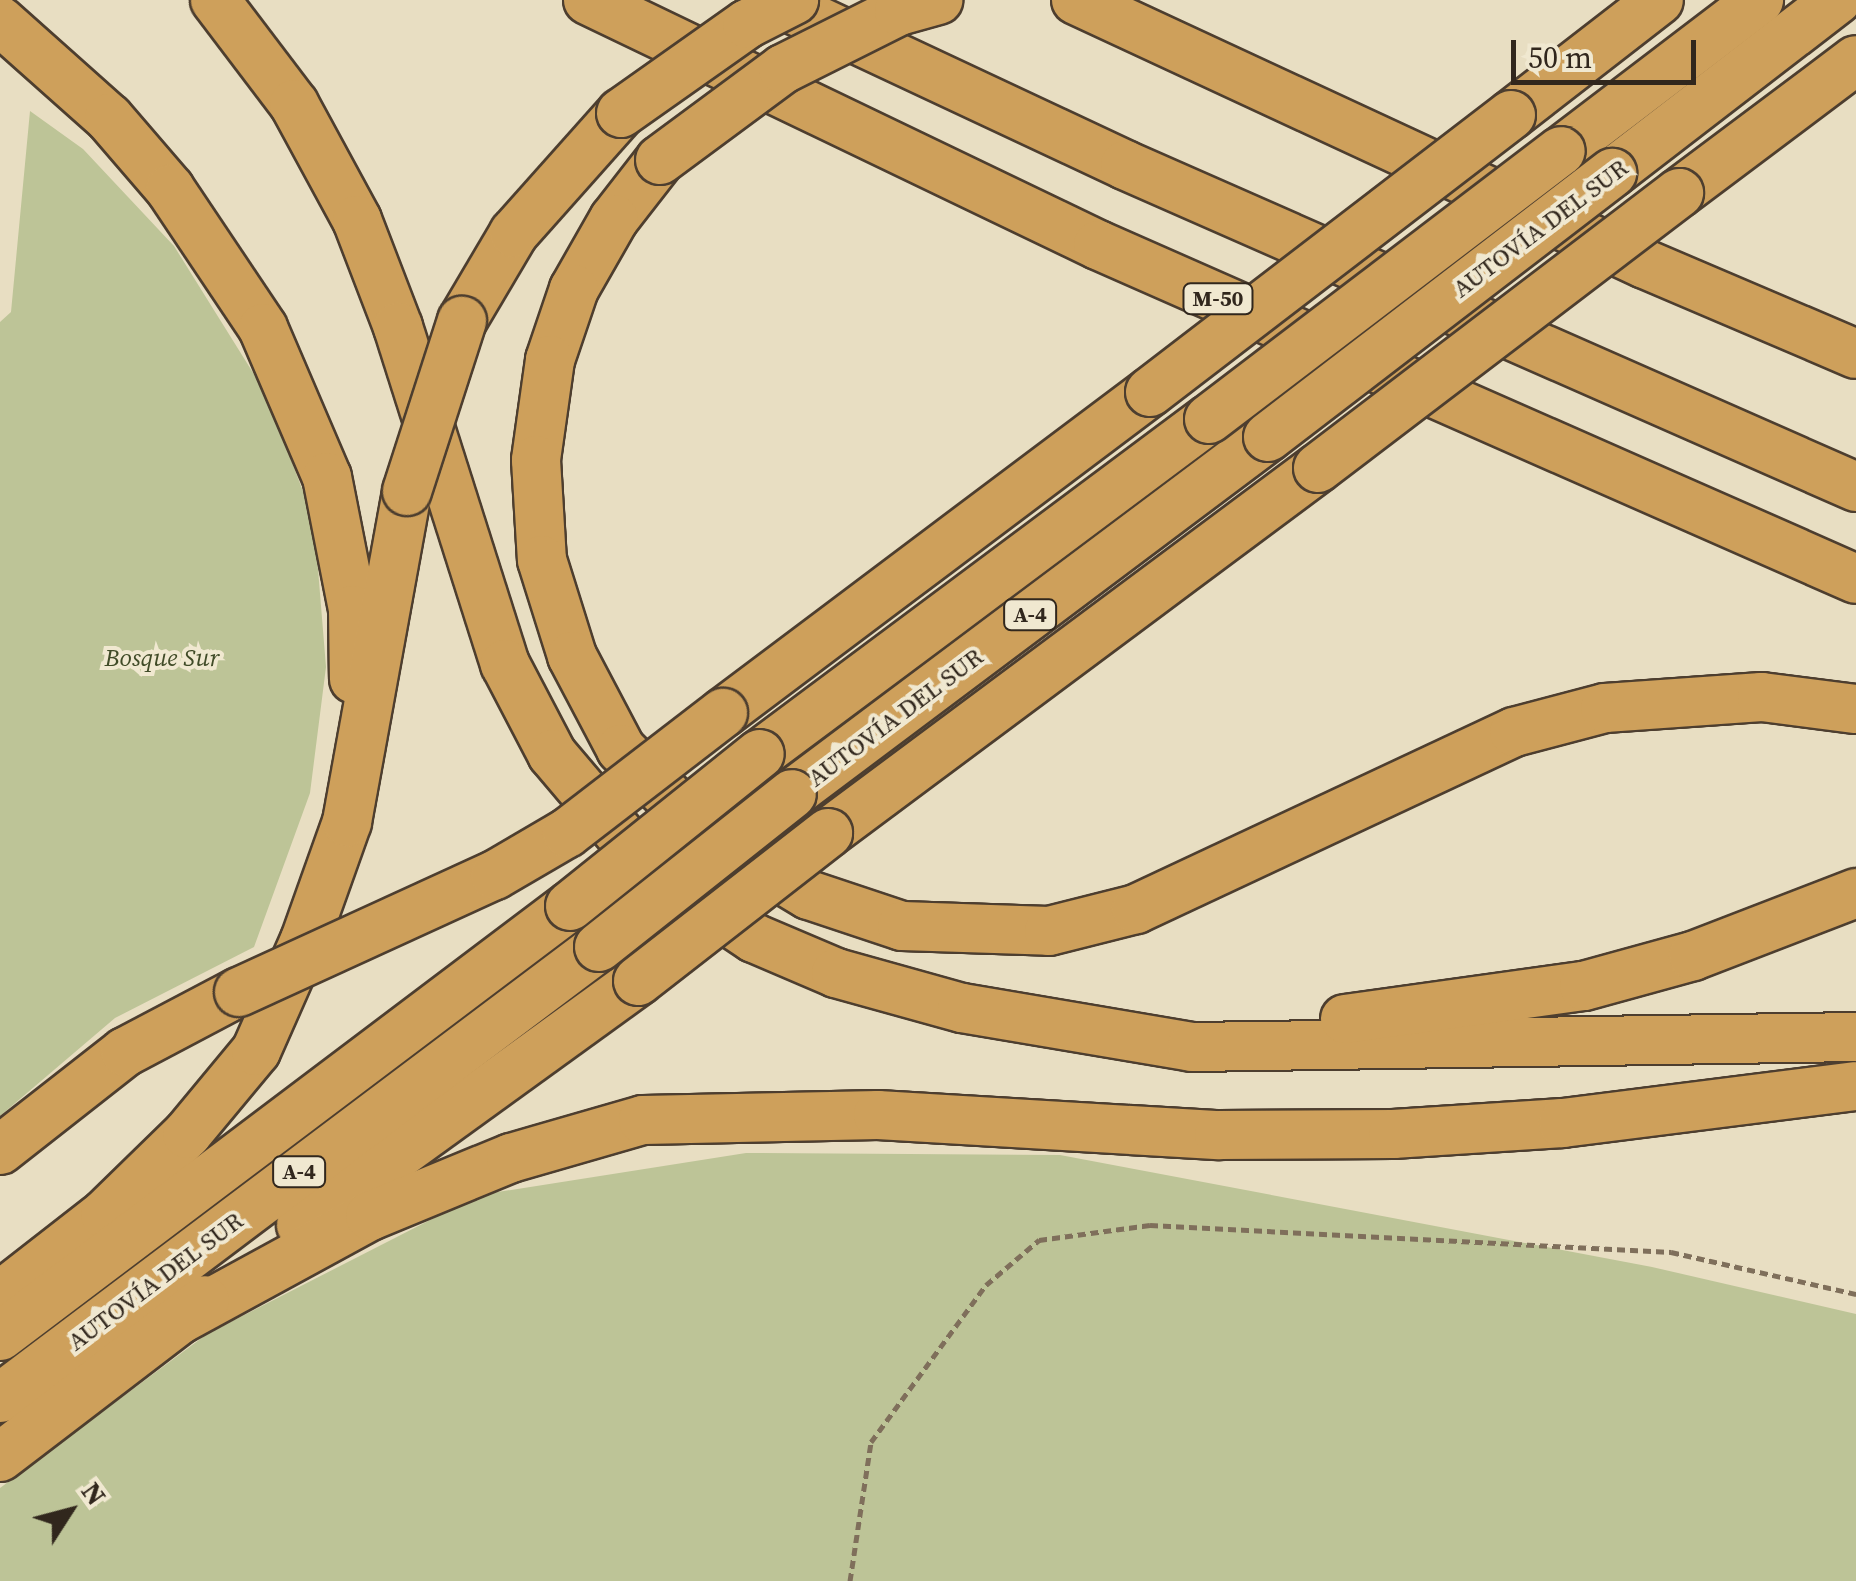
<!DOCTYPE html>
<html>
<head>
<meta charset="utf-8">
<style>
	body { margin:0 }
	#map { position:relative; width:1856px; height:1581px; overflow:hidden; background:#e8dec2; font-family:"Source Serif 4",serif }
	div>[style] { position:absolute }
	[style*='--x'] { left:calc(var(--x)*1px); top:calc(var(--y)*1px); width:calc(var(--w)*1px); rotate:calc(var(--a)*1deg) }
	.green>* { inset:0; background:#bdc497 }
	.path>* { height:5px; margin-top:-2.5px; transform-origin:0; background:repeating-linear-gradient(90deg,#7f6f5b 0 8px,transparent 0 13px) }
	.roads { filter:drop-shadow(2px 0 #4d3e2f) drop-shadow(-2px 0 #4d3e2f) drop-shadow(0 2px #4d3e2f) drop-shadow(0 -2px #4d3e2f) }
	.highway>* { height:48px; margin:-24px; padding:0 24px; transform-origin:24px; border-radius:24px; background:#cea05b }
	.bridges { filter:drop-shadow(2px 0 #4d3e2f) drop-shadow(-2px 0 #4d3e2f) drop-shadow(0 2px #4d3e2f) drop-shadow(0 -2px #4d3e2f) }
	.highway-bridge>* { height:48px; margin:-24px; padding:0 24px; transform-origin:24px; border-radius:24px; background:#cea05b }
	span { translate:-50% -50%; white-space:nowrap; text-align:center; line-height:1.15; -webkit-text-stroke:8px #f0e8d0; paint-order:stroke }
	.shield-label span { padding:2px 8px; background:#f0e8d0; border:2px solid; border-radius:8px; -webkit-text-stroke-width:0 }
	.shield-label { font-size:22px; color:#31271d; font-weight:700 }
	.street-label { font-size:25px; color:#31271d }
	.park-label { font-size:25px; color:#404b27; font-style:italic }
	.north { position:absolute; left:20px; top:1461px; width:100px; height:100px; -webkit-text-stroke:8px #f0e8d0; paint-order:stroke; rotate:54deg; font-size:28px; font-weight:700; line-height:40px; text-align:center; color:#31271d }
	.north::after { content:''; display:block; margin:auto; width:35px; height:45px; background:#31271d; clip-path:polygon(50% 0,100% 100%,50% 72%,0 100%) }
	.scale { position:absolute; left:1511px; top:40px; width:185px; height:45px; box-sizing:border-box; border:5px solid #31271d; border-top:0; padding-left:12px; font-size:30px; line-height:35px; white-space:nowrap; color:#31271d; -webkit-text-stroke:8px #f0e8d0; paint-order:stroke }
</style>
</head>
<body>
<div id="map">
	<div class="green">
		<div style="clip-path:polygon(30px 111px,83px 149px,174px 246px,265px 392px,314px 520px,326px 667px,310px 793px,254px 947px,115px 1018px,0 1116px,0 322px,11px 312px)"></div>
		<div style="clip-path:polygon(746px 1153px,1060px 1155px,1652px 1267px,1856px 1314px,1856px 1581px,0 1581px,0 1488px,207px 1334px,479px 1195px)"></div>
	</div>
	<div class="path">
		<div style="--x:850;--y:1581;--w:141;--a:-81.4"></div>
		<div style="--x:871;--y:1442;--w:195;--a:-53.8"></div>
		<div style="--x:986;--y:1285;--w:70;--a:-40.3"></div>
		<div style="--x:1039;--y:1240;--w:112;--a:-7.7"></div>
		<div style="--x:1150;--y:1225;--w:522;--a:2.97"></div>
		<div style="--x:1671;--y:1252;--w:190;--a:12.8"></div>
	</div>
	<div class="roads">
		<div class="highway">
			<div style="--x:215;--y:0;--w:131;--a:52.8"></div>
			<div style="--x:294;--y:104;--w:132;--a:61.5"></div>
			<div style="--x:357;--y:220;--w:115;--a:69"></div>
			<div style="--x:398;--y:327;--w:354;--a:72.4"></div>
			<div style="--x:505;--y:664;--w:102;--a:62.4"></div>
			<div style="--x:552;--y:754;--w:148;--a:49.7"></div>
			<div style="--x:648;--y:867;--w:128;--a:33.8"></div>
			<div style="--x:754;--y:938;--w:89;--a:23.1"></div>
			<div style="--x:836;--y:973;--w:131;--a:15.5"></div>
			<div style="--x:962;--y:1008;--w:233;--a:9.6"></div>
			<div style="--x:1192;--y:1047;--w:664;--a:-0.86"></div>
			<div style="--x:588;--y:0;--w:566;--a:25.66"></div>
			<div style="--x:1098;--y:245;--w:828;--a:23.78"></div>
			<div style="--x:773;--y:0;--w:389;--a:25.1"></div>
			<div style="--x:1125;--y:165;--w:799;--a:23.77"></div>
			<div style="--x:1076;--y:0;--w:627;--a:24.89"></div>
			<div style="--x:1645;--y:264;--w:229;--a:23.1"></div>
			<div style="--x:0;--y:21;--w:146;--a:41.7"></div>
			<div style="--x:109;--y:118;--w:94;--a:49.3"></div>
			<div style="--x:170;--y:189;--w:167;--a:56.2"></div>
			<div style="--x:263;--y:328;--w:162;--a:66.8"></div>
			<div style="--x:327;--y:477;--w:136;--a:78.9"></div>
			<div style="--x:353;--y:610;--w:69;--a:89.2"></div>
			<div style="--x:1511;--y:115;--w:187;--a:-37.8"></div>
			<div style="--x:1561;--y:151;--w:249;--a:-37.3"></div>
			<div style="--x:660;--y:160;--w:75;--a:127.9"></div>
			<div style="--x:614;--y:219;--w:81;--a:119.7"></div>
			<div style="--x:574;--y:289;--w:75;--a:108.7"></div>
			<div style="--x:550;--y:360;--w:101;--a:98"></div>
			<div style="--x:536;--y:460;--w:100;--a:86.6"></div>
			<div style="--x:542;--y:560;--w:101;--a:72.6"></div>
			<div style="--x:572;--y:656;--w:105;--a:62.2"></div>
			<div style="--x:621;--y:749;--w:117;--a:45"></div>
			<div style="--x:704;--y:832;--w:122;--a:31"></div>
			<div style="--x:809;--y:895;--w:98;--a:18.4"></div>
			<div style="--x:902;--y:926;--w:147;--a:1.9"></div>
			<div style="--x:1049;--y:931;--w:90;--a:-14.2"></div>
			<div style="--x:1136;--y:909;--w:417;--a:-25.1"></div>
			<div style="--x:1514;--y:732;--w:94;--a:-14.8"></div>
			<div style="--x:1605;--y:708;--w:157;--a:-4"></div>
			<div style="--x:1762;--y:697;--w:95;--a:7.3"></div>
			<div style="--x:1612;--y:173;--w:284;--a:-37.6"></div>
			<div style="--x:1679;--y:193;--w:221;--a:-36.9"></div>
			<div style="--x:462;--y:321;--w:102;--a:-59.4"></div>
			<div style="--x:514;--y:233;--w:161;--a:-48.3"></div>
			<div style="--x:723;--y:713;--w:534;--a:-36.93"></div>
			<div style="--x:760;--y:754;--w:560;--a:-36.73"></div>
			<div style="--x:792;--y:794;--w:595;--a:-36.87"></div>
			<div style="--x:828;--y:833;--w:611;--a:-36.68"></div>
			<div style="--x:1345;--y:1019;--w:241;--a:-7.9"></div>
			<div style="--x:1584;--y:986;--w:113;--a:-15.4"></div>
			<div style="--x:1693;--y:956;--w:175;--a:-21.1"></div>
			<div style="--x:0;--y:1150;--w:159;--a:-38.1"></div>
			<div style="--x:125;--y:1052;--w:129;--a:-27.8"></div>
			<div style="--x:301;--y:1225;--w:416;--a:-35.9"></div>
			<div style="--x:0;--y:1296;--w:133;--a:-38"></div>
			<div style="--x:105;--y:1214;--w:115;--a:-44.3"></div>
			<div style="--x:187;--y:1134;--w:108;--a:-50.3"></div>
			<div style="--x:256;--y:1051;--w:121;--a:-66.2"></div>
			<div style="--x:305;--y:940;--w:125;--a:-70.4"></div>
			<div style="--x:347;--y:822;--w:336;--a:-79.7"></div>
			<div style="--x:179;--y:1320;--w:217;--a:-28.6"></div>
			<div style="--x:370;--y:1216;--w:152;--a:-22.4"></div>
			<div style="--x:511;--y:1158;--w:137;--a:-16.1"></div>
			<div style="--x:643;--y:1120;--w:235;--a:-1.2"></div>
			<div style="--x:878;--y:1115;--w:342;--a:3.4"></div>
			<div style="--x:1219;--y:1135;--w:174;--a:-0.3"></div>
			<div style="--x:1393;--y:1134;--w:170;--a:-3.7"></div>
			<div style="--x:1563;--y:1123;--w:295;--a:-7.2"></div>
			<div style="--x:0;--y:1336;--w:714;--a:-37.03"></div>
			<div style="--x:0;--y:1398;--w:750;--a:-36.98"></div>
			<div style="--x:0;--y:1457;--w:258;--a:-37.4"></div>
		</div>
	</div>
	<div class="bridges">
		<div class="highway-bridge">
			<div style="--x:621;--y:113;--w:154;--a:-35.2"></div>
			<div style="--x:747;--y:24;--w:53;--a:-27.1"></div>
			<div style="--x:660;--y:160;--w:153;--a:-36.5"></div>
			<div style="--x:783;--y:69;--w:130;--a:-26.6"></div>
			<div style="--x:899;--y:11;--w:41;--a:-15.8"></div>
			<div style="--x:1150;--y:392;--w:455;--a:-37.5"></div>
			<div style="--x:1209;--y:419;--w:442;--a:-37.3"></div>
			<div style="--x:1268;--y:437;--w:434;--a:-37.5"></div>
			<div style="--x:1318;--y:468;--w:454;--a:-37.3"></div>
			<div style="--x:407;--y:491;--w:179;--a:-72.1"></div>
			<div style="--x:570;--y:906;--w:243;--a:-38.7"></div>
			<div style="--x:599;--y:947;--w:246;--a:-38.4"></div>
			<div style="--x:638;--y:981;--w:241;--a:-37.9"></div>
			<div style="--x:239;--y:992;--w:281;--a:-24.6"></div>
			<div style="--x:495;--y:875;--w:83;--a:-30.3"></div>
			<div style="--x:567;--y:833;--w:197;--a:-37.6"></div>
		</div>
	</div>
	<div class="shield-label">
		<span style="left:1218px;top:299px">M-50</span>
		<span style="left:1030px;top:615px">A-4</span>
		<span style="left:299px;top:1172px">A-4</span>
	</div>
	<div class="street-label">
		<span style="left:1540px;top:228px;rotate:-37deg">AUTOVÍA DEL SUR</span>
		<span style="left:895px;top:717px;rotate:-37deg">AUTOVÍA DEL SUR</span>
		<span style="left:155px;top:1281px;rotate:-37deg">AUTOVÍA DEL SUR</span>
	</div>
	<div class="park-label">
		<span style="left:162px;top:657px">Bosque Sur</span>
	</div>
	<div class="north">N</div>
	<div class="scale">50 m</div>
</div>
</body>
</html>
